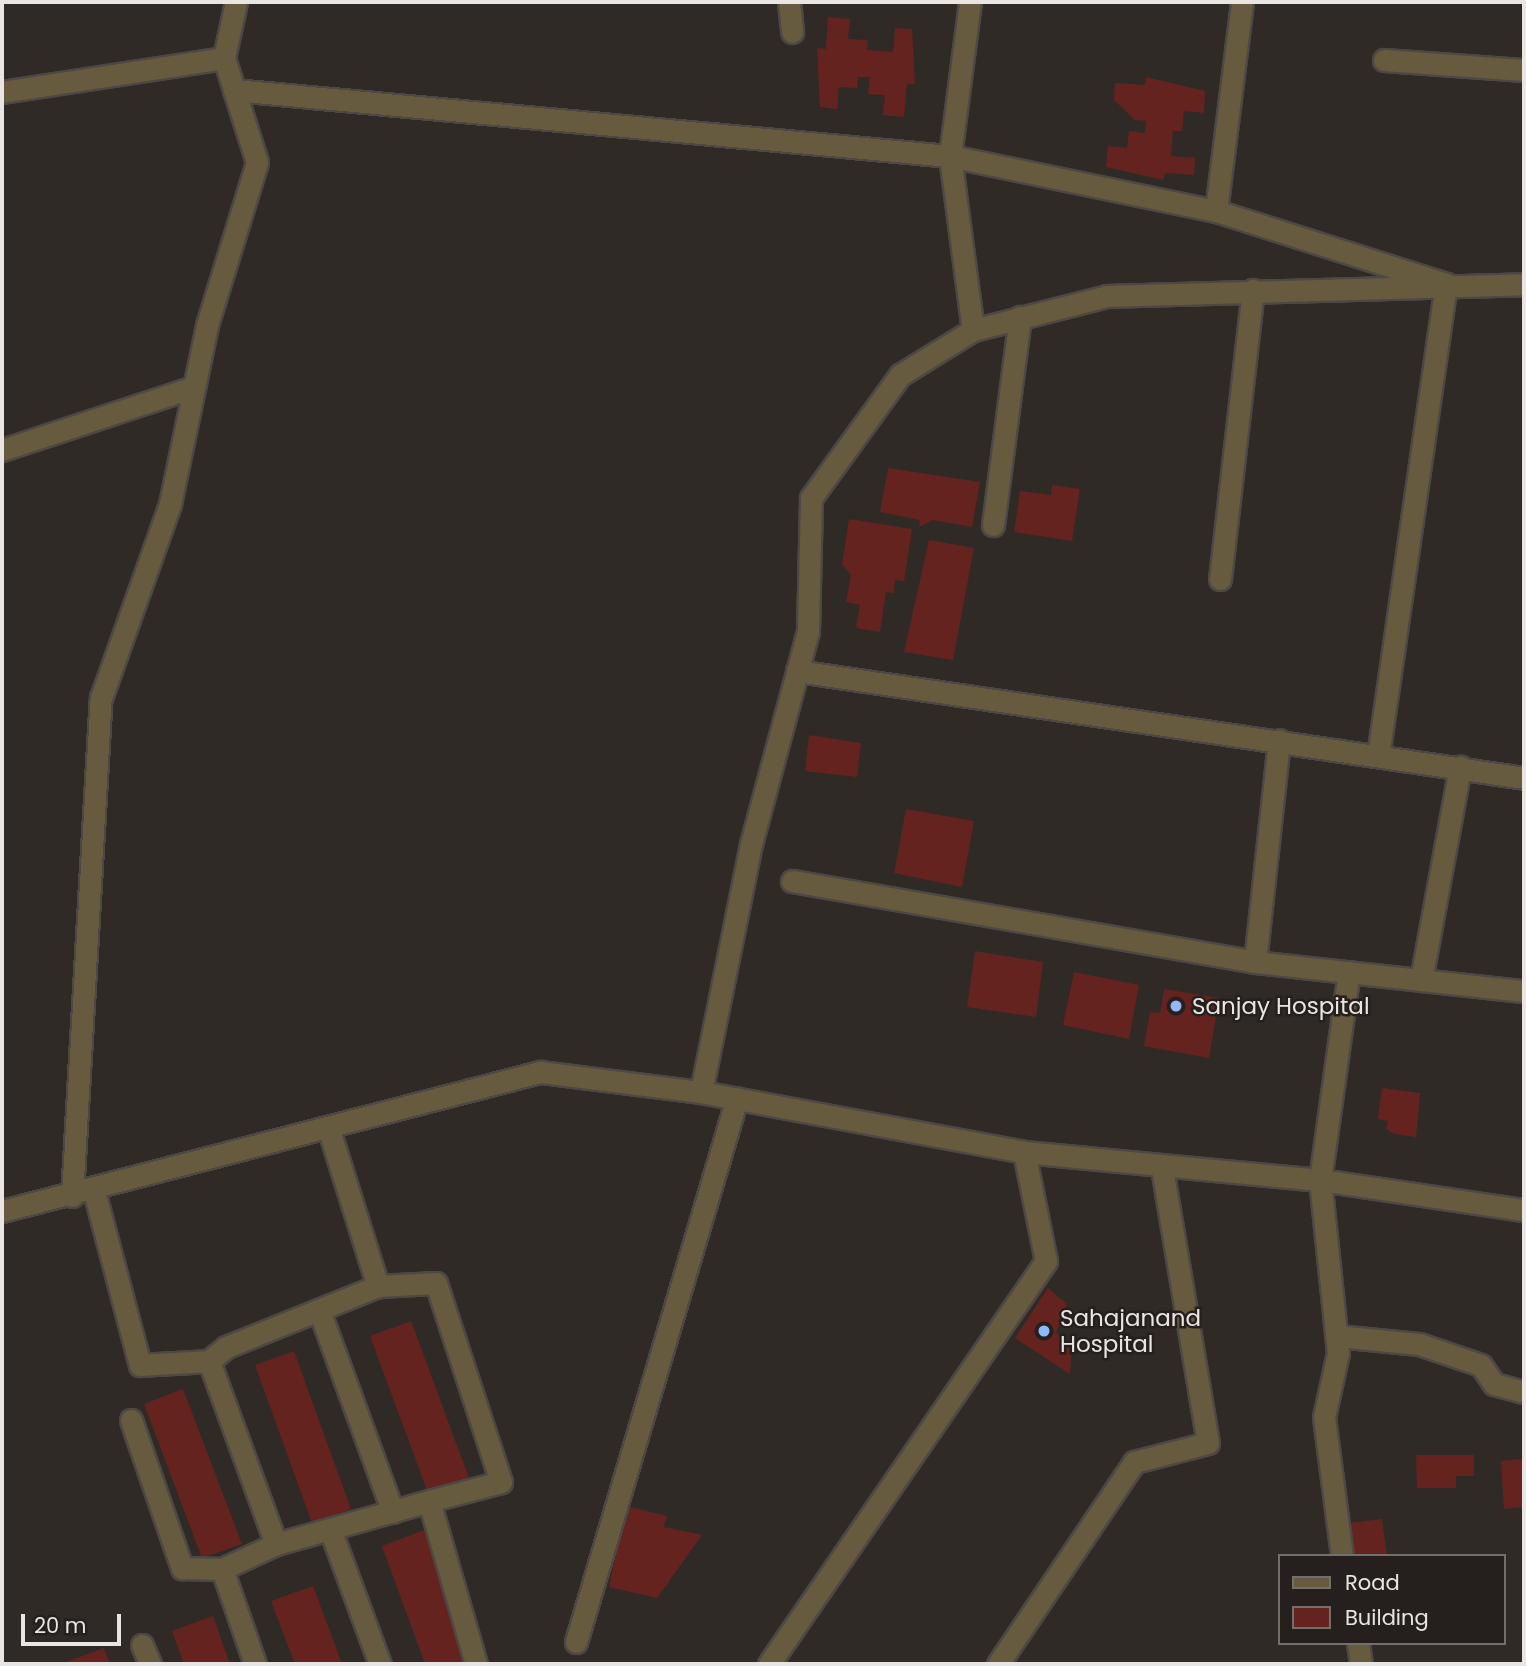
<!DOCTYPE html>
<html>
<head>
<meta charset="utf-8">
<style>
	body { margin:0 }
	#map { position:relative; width:1526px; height:1666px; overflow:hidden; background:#2f2a26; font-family:Poppins,sans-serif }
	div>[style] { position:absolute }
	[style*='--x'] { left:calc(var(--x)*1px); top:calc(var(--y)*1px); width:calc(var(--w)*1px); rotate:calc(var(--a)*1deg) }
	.building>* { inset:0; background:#652320 }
	.roads { filter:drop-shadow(2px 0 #4d4844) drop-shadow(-2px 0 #4d4844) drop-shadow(0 2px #4d4844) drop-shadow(0 -2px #4d4844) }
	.street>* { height:21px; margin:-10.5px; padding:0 10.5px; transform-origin:10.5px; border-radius:10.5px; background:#665b3f }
	.dots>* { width:19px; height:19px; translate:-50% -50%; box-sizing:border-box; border:4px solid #25201d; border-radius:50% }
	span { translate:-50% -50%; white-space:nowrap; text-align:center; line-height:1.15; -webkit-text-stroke:5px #25201d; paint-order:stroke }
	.poi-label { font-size:23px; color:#e8e5e2 }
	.left { translate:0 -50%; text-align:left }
	.frame { position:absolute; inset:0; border:4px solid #e8e5e2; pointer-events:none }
	.legend { position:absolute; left:1278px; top:1554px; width:228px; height:91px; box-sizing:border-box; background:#25201d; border:2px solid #736f6c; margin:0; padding:9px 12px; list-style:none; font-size:21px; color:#e8e5e2 }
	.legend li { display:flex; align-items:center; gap:14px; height:35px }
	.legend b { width:35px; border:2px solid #736f6c }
	.scale { position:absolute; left:21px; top:1614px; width:100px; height:32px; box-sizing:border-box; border:4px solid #e8e5e2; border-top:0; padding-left:9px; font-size:21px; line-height:24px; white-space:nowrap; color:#e8e5e2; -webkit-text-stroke:5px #25201d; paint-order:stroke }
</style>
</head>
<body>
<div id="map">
	<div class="building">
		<div style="clip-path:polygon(828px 17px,850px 19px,848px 39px,868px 40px,867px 50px,893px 52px,895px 28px,912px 29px,915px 84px,907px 84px,904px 117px,883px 115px,885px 95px,868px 94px,870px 77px,858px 77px,857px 88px,839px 87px,837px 109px,820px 107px,817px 48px,826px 49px)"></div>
		<div style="clip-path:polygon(1146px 77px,1205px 91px,1204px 113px,1184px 111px,1182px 131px,1173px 131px,1171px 156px,1195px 158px,1194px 175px,1165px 173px,1163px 180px,1106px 167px,1108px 146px,1127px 148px,1129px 131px,1145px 133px,1146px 121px,1135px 120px,1114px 100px,1115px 83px,1145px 85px)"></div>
		<div style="clip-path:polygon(888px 468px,980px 482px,972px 527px,933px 520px,919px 527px,920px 520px,880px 512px)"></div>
		<div style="clip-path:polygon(1052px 485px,1080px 489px,1072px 541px,1014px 532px,1020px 491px,1051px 495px)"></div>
		<div style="clip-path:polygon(849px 519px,912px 529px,904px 581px,895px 580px,894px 593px,886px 592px,880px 632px,856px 628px,860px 605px,846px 602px,851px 575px,842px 564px)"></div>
		<div style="clip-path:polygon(929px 540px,974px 548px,953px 660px,904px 652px)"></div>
		<div style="clip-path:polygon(809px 735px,861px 743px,857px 777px,805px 771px)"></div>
		<div style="clip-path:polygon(906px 809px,974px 821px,962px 887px,894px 873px)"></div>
		<div style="clip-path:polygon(975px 951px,1043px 962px,1036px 1017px,967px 1007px)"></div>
		<div style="clip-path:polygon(1074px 972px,1139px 985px,1129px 1039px,1063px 1025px)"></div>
		<div style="clip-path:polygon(1164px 989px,1219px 998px,1209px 1058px,1144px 1046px,1150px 1012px,1160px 1013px)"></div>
		<div style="clip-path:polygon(1382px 1088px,1420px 1093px,1416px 1137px,1395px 1134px,1386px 1129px,1388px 1121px,1378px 1119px)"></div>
		<div style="clip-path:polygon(1048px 1288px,1067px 1304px,1056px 1333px,1072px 1344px,1070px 1374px,1015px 1338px)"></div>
		<div style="clip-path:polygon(411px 1321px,469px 1478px,428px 1493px,370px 1336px)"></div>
		<div style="clip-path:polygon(294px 1351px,351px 1509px,312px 1523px,255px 1365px)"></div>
		<div style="clip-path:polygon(183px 1389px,242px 1544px,202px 1558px,144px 1404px)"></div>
		<div style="clip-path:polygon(1416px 1455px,1474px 1455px,1474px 1476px,1456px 1476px,1456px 1488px,1417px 1488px)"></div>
		<div style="clip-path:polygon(1522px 1459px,1524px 1507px,1504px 1509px,1501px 1461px)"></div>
		<div style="clip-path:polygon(626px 1506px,667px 1516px,664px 1527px,702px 1535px,657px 1598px,609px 1587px)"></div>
		<div style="clip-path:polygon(1382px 1519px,1387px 1556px,1353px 1556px,1349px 1523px)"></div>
		<div style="clip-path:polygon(424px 1530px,472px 1664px,425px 1664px,382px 1546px)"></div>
		<div style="clip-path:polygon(313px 1586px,342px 1664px,295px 1664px,271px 1601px)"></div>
		<div style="clip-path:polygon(213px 1616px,230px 1664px,184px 1664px,172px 1631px)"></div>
		<div style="clip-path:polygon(104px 1648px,110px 1664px,61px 1664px)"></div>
	</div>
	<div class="roads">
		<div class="street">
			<div style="--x:789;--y:2;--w:30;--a:84"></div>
			<div style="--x:970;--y:2;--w:155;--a:97.4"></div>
			<div style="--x:950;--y:156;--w:176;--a:82.5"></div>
			<div style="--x:1384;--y:60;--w:140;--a:4.1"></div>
			<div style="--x:234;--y:90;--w:719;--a:5.27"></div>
			<div style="--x:950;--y:156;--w:272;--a:11.7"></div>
			<div style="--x:1216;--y:211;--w:241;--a:17.6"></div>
			<div style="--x:1446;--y:284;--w:475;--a:98.2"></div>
			<div style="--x:2;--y:92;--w:225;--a:-8.7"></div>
			<div style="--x:1216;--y:211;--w:211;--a:-82.9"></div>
			<div style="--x:2;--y:450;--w:202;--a:-18.2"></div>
			<div style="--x:993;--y:525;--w:210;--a:-82.6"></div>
			<div style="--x:1220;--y:579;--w:291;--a:-83.5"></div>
			<div style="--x:797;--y:671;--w:735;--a:8.37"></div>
			<div style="--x:792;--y:881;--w:470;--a:9.9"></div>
			<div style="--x:1255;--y:962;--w:271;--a:6.2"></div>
			<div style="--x:1255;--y:962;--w:223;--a:-83.8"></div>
			<div style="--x:1421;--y:980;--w:217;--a:-79.6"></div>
			<div style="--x:701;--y:1092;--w:253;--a:-78.6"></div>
			<div style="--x:751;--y:844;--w:220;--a:-75"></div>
			<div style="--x:808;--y:632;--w:134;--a:-88.7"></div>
			<div style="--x:811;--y:498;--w:152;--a:-54.1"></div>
			<div style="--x:900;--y:375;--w:86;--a:-31.7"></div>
			<div style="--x:973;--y:330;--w:138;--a:-14.2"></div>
			<div style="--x:1107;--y:296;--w:417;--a:-1.6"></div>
			<div style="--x:329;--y:1130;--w:164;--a:72.6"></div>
			<div style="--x:378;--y:1286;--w:58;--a:-3"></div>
			<div style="--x:436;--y:1283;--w:209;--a:71.9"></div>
			<div style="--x:501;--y:1482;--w:74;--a:165.2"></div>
			<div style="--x:429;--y:1501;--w:170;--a:73.9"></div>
			<div style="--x:94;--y:1191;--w:180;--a:75.2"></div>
			<div style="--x:140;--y:1365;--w:69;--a:-3.3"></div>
			<div style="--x:209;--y:1361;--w:195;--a:69.9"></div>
			<div style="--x:276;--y:1544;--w:60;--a:155.2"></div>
			<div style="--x:222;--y:1569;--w:101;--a:70.8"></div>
			<div style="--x:72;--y:1196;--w:499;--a:-86.7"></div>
			<div style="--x:101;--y:698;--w:206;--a:-70.4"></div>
			<div style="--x:170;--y:504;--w:183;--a:-78.3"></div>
			<div style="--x:207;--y:325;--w:170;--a:-72.9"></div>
			<div style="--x:257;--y:162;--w:109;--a:-107.6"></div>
			<div style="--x:224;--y:58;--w:57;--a:-77.9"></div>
			<div style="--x:2;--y:1211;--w:556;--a:-14.49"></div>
			<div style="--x:540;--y:1072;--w:162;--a:7.1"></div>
			<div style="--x:701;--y:1092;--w:329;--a:10.5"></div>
			<div style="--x:1024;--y:1152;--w:297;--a:5.4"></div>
			<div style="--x:1320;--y:1180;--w:206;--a:8.4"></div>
			<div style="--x:319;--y:1310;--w:215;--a:69.9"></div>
			<div style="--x:1337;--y:1336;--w:82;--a:5.6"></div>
			<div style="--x:1419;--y:1344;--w:65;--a:18.7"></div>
			<div style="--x:1481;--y:1365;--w:23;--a:56"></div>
			<div style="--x:1494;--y:1384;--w:31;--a:15"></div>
			<div style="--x:209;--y:1361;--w:22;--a:-39"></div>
			<div style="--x:226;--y:1347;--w:164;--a:-21.9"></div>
			<div style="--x:131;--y:1420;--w:157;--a:71"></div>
			<div style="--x:182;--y:1568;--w:40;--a:1.4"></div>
			<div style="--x:330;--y:1529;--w:144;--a:69.7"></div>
			<div style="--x:276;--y:1544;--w:159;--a:-15.7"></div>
			<div style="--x:1342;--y:1556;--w:140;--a:-97.4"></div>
			<div style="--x:1324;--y:1417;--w:66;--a:-77.7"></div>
			<div style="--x:1338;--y:1353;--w:174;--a:-95.9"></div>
			<div style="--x:1320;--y:1180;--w:210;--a:-82.1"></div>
			<div style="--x:576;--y:1642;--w:567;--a:-73.51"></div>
			<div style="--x:1358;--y:1643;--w:21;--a:82"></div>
			<div style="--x:142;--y:1645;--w:21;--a:67"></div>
			<div style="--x:769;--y:1664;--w:489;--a:-55.5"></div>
			<div style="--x:1046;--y:1261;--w:111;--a:-101.4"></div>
			<div style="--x:998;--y:1664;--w:244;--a:-56"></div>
			<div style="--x:1134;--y:1462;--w:76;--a:-14.4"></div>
			<div style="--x:1208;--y:1443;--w:279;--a:-99.5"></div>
		</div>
	</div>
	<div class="dots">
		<div style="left:1176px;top:1006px;background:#91b8fd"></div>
		<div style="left:1044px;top:1331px;background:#91b8fd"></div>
	</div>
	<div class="poi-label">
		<span class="left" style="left:1192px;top:1006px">Sanjay Hospital</span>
		<span class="left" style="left:1060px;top:1331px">Sahajanand<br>Hospital</span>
	</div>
	<div class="frame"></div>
	<ul class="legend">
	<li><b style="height:9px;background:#665b3f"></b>Road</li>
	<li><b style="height:19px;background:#652320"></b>Building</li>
	</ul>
	<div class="scale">20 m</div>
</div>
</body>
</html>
